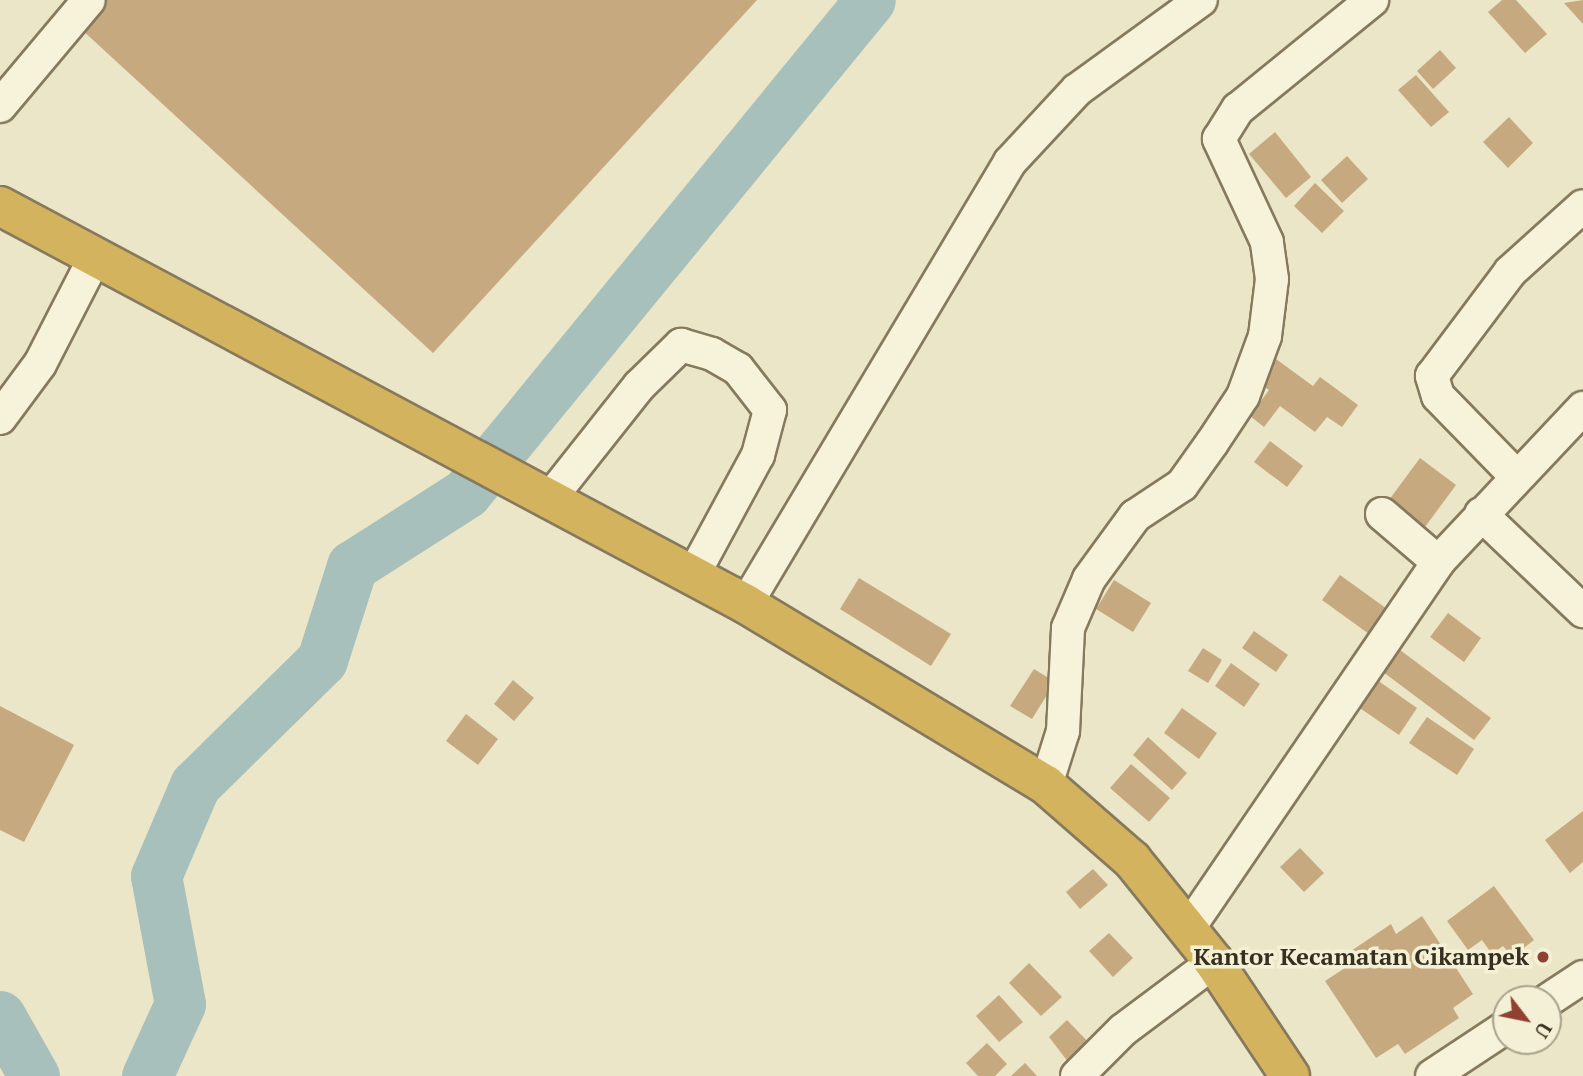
<!DOCTYPE html>
<html>
<head>
<meta charset="utf-8">
<style>
	body { margin:0 }
	#map { position:relative; width:1583px; height:1076px; overflow:hidden; background:#ebe6c7; font-family:"PT Serif",serif }
	div>[style] { position:absolute }
	[style*='--x'] { left:calc(var(--x)*1px); top:calc(var(--y)*1px); width:calc(var(--w)*1px); rotate:calc(var(--a)*1deg) }
	.river>* { height:51px; margin:-25.5px; padding:0 25.5px; transform-origin:25.5px; border-radius:25.5px; background:#a8c0bc }
	.building>* { inset:0; background:#c7a97f }
	.roads { filter:drop-shadow(2px 0 #86795d) drop-shadow(-2px 0 #86795d) drop-shadow(0 2px #86795d) drop-shadow(0 -2px #86795d) }
	.minor>* { height:32px; margin:-16px; padding:0 16px; transform-origin:16px; border-radius:16px; background:#f7f3da }
	.highway>* { height:38px; margin:-19px; padding:0 19px; transform-origin:19px; border-radius:19px; background:#d4b35e }
	.dots>* { width:19px; height:19px; translate:-50% -50%; box-sizing:border-box; border:4px solid #f3f0d6; border-radius:50% }
	span { translate:-50% -50%; white-space:nowrap; text-align:center; line-height:1.15; -webkit-text-stroke:7px #f3f0d6; paint-order:stroke }
	.poi-label { font-size:24px; color:#372f20; font-weight:700 }
	.right { translate:-100% -50%; text-align:right }
	.north { position:absolute; left:1492px; top:985px; width:70px; height:70px; box-sizing:border-box; background:#f3f0d6; border:2px solid #a8a38d; border-radius:50%; rotate:122deg; font-size:19px; font-weight:700; line-height:28px; text-align:center; color:#372f20 }
	.north::after { content:''; display:block; margin:auto; width:24px; height:32px; background:#914031; clip-path:polygon(50% 0,100% 100%,50% 72%,0 100%) }
</style>
</head>
<body>
<div id="map">
	<div class="river">
		<div style="--x:0;--y:1016;--w:69;--a:60.5"></div>
		<div style="--x:147;--y:1076;--w:79;--a:-65.4"></div>
		<div style="--x:180;--y:1004;--w:130;--a:-100.6"></div>
		<div style="--x:156;--y:876;--w:99;--a:-66.8"></div>
		<div style="--x:195;--y:785;--w:178;--a:-44.5"></div>
		<div style="--x:322;--y:660;--w:99;--a:-72.3"></div>
		<div style="--x:352;--y:566;--w:135;--a:-32.6"></div>
		<div style="--x:466;--y:493;--w:637;--a:-50.67"></div>
	</div>
	<div class="building">
		<div style="clip-path:polygon(106px 0,757px 0,433px 353px,80px 28px)"></div>
		<div style="clip-path:polygon(1502px 0,1516px 0,1547px 34px,1525px 53px,1488px 12px)"></div>
		<div style="clip-path:polygon(1583px 0,1583px 24px,1564px 3px)"></div>
		<div style="clip-path:polygon(1440px 50px,1456px 68px,1433px 89px,1417px 71px)"></div>
		<div style="clip-path:polygon(1416px 75px,1449px 112px,1431px 127px,1398px 90px)"></div>
		<div style="clip-path:polygon(1509px 117px,1533px 143px,1508px 168px,1483px 142px)"></div>
		<div style="clip-path:polygon(1275px 132px,1311px 177px,1286px 198px,1249px 154px)"></div>
		<div style="clip-path:polygon(1347px 156px,1368px 179px,1342px 203px,1321px 180px)"></div>
		<div style="clip-path:polygon(1315px 183px,1344px 211px,1322px 233px,1294px 206px)"></div>
		<div style="clip-path:polygon(1276px 359px,1313px 386px,1320px 377px,1358px 405px,1342px 427px,1327px 417px,1315px 432px,1280px 406px,1264px 427px,1250px 416px,1269px 390px,1259px 383px)"></div>
		<div style="clip-path:polygon(1270px 441px,1303px 466px,1287px 487px,1254px 462px)"></div>
		<div style="clip-path:polygon(1420px 458px,1456px 485px,1422px 531px,1386px 504px)"></div>
		<div style="clip-path:polygon(1340px 575px,1394px 614px,1376px 639px,1322px 600px)"></div>
		<div style="clip-path:polygon(859px 578px,951px 634px,931px 666px,840px 609px)"></div>
		<div style="clip-path:polygon(1114px 580px,1151px 603px,1133px 632px,1096px 609px)"></div>
		<div style="clip-path:polygon(1448px 613px,1481px 638px,1464px 662px,1430px 637px)"></div>
		<div style="clip-path:polygon(1254px 631px,1288px 655px,1276px 672px,1242px 648px)"></div>
		<div style="clip-path:polygon(1396px 647px,1491px 718px,1474px 740px,1379px 669px)"></div>
		<div style="clip-path:polygon(1203px 648px,1222px 660px,1208px 683px,1188px 671px)"></div>
		<div style="clip-path:polygon(1231px 663px,1260px 684px,1244px 707px,1215px 686px)"></div>
		<div style="clip-path:polygon(1034px 669px,1055px 682px,1032px 719px,1010px 706px)"></div>
		<div style="clip-path:polygon(1370px 675px,1417px 708px,1399px 735px,1351px 702px)"></div>
		<div style="clip-path:polygon(513px 680px,534px 698px,514px 721px,494px 704px)"></div>
		<div style="clip-path:polygon(0 706px,74px 745px,24px 842px,0 830px)"></div>
		<div style="clip-path:polygon(1182px 708px,1217px 733px,1199px 759px,1164px 733px)"></div>
		<div style="clip-path:polygon(466px 714px,498px 739px,478px 765px,446px 741px)"></div>
		<div style="clip-path:polygon(1427px 717px,1474px 749px,1457px 775px,1409px 743px)"></div>
		<div style="clip-path:polygon(1148px 737px,1187px 773px,1172px 790px,1133px 755px)"></div>
		<div style="clip-path:polygon(1131px 764px,1170px 798px,1149px 822px,1110px 788px)"></div>
		<div style="clip-path:polygon(1583px 811px,1583px 862px,1570px 873px,1545px 840px)"></div>
		<div style="clip-path:polygon(1300px 848px,1324px 873px,1304px 892px,1280px 867px)"></div>
		<div style="clip-path:polygon(1093px 869px,1108px 885px,1080px 909px,1066px 892px)"></div>
		<div style="clip-path:polygon(1494px 886px,1534px 940px,1512px 957px,1503px 946px,1492px 954px,1482px 940px,1468px 950px,1447px 921px)"></div>
		<div style="clip-path:polygon(1422px 916px,1473px 994px,1453px 1008px,1459px 1018px,1405px 1054px,1398px 1044px,1376px 1058px,1325px 981px,1348px 966px,1342px 957px,1391px 924px,1396px 934px)"></div>
		<div style="clip-path:polygon(1109px 933px,1133px 958px,1113px 977px,1089px 951px)"></div>
		<div style="clip-path:polygon(1029px 963px,1062px 997px,1041px 1016px,1009px 983px)"></div>
		<div style="clip-path:polygon(999px 995px,1023px 1022px,999px 1042px,976px 1016px)"></div>
		<div style="clip-path:polygon(1067px 1020px,1093px 1047px,1072px 1067px,1049px 1037px)"></div>
		<div style="clip-path:polygon(987px 1043px,1007px 1064px,995px 1076px,978px 1076px,966px 1063px)"></div>
		<div style="clip-path:polygon(1025px 1063px,1037px 1076px,1011px 1076px)"></div>
	</div>
	<div class="roads">
		<div class="minor">
			<div style="--x:0;--y:106;--w:138;--a:-50"></div>
			<div style="--x:0;--y:418;--w:67;--a:-53.5"></div>
			<div style="--x:40;--y:364;--w:118;--a:-62.8"></div>
			<div style="--x:1515;--y:475;--w:110;--a:-134.3"></div>
			<div style="--x:1438;--y:396;--w:21;--a:-107"></div>
			<div style="--x:1432;--y:376;--w:130;--a:-53.1"></div>
			<div style="--x:1510;--y:272;--w:98;--a:-42.1"></div>
			<div style="--x:551;--y:497;--w:142;--a:-51.6"></div>
			<div style="--x:639;--y:386;--w:59;--a:-44.3"></div>
			<div style="--x:681;--y:345;--w:32;--a:16"></div>
			<div style="--x:712;--y:354;--w:30;--a:30"></div>
			<div style="--x:738;--y:369;--w:52;--a:52"></div>
			<div style="--x:770;--y:410;--w:47;--a:104.9"></div>
			<div style="--x:758;--y:455;--w:136;--a:118.4"></div>
			<div style="--x:1382;--y:514;--w:74;--a:40.6"></div>
			<div style="--x:1481;--y:514;--w:141;--a:43.6"></div>
			<div style="--x:746;--y:604;--w:515;--a:-59.15"></div>
			<div style="--x:1010;--y:162;--w:98;--a:-47.1"></div>
			<div style="--x:1077;--y:90;--w:153;--a:-36"></div>
			<div style="--x:1046;--y:785;--w:57;--a:-72.5"></div>
			<div style="--x:1063;--y:731;--w:103;--a:-87.2"></div>
			<div style="--x:1068;--y:628;--w:53;--a:-66.8"></div>
			<div style="--x:1089;--y:579;--w:78;--a:-53.9"></div>
			<div style="--x:1135;--y:516;--w:56;--a:-33.4"></div>
			<div style="--x:1182;--y:485;--w:52;--a:-54.5"></div>
			<div style="--x:1212;--y:443;--w:56;--a:-56.6"></div>
			<div style="--x:1243;--y:396;--w:64;--a:-69.9"></div>
			<div style="--x:1265;--y:336;--w:57;--a:-83"></div>
			<div style="--x:1272;--y:279;--w:37;--a:-98"></div>
			<div style="--x:1267;--y:242;--w:114;--a:-115"></div>
			<div style="--x:1219;--y:139;--w:36;--a:-58"></div>
			<div style="--x:1238;--y:109;--w:173;--a:-39.1"></div>
			<div style="--x:1188;--y:929;--w:444;--a:-55.7"></div>
			<div style="--x:1438;--y:562;--w:212;--a:-46.7"></div>
			<div style="--x:1548;--y:1000;--w:42;--a:-33.3"></div>
			<div style="--x:1077;--y:1076;--w:65;--a:-45"></div>
			<div style="--x:1123;--y:1030;--w:114;--a:-36.8"></div>
			<div style="--x:1432;--y:1076;--w:89;--a:-33.5"></div>
		</div>
		<div class="highway">
			<div style="--x:0;--y:206;--w:846;--a:28.08"></div>
			<div style="--x:746;--y:604;--w:350;--a:31.1"></div>
			<div style="--x:1046;--y:785;--w:114;--a:41.1"></div>
			<div style="--x:1132;--y:860;--w:131;--a:51.2"></div>
			<div style="--x:1214;--y:962;--w:137;--a:56.3"></div>
		</div>
	</div>
	<div class="dots">
		<div style="left:1543px;top:957px;background:#914031"></div>
	</div>
	<div class="poi-label">
		<span class="right" style="left:1529px;top:957px">Kantor Kecamatan Cikampek</span>
	</div>
	<div class="north">U</div>
</div>
</body>
</html>
